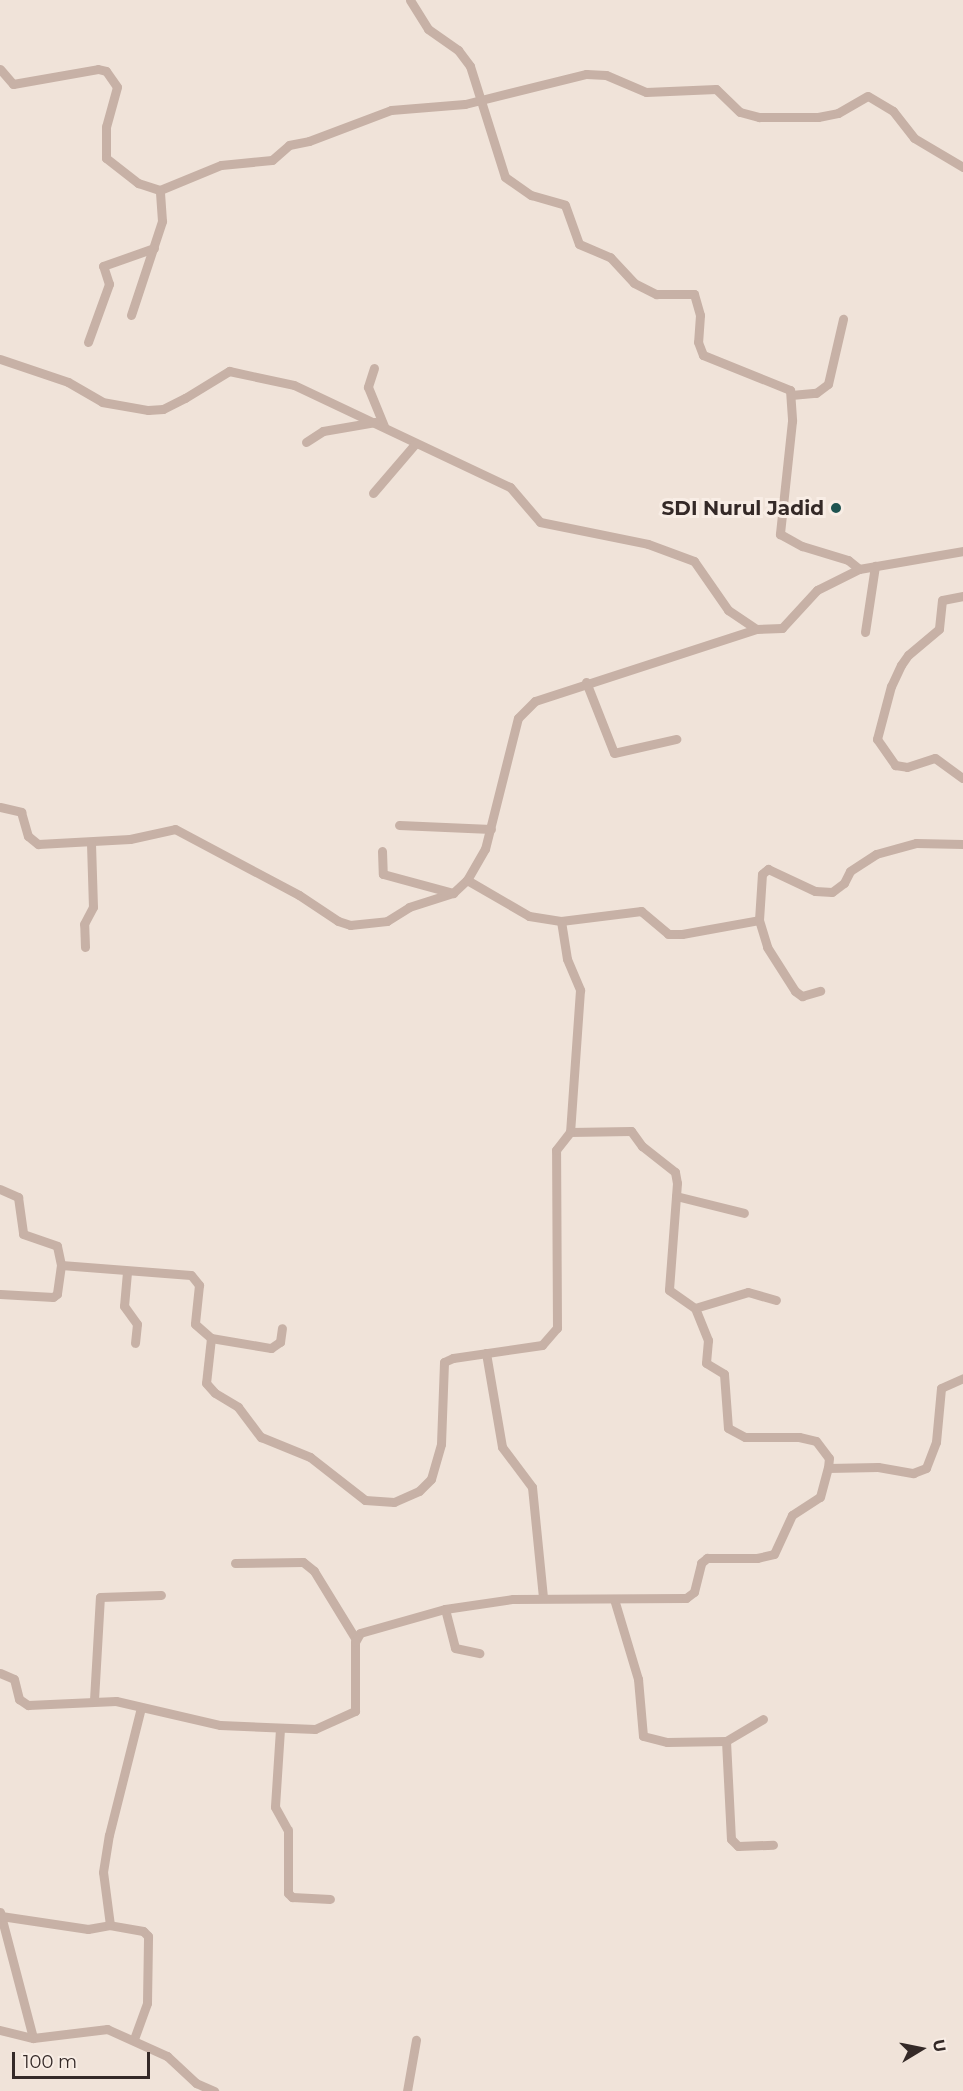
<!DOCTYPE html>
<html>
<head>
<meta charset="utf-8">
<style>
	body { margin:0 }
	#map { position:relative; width:963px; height:2091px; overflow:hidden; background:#f0e3d9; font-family:Montserrat,sans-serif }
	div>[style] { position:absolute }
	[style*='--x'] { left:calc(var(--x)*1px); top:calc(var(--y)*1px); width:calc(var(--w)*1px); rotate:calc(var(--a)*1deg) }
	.minor>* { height:9px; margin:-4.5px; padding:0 4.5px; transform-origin:4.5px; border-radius:4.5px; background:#c7b1a6 }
	.dots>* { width:16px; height:16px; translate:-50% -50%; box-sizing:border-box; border:3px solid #f8ede5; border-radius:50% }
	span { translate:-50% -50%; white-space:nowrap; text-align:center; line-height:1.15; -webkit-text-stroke:6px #f8ede5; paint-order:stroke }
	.poi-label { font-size:20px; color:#342927; font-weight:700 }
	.right { translate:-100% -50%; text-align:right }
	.north { position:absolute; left:891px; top:2019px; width:60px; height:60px; -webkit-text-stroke:4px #f8ede5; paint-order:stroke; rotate:80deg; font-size:16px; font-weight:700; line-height:24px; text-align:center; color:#342927 }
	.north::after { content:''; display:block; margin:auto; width:21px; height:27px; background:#342927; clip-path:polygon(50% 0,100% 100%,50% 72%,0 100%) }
	.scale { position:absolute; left:12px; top:2052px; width:138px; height:27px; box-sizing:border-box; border:3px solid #342927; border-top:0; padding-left:8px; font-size:18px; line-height:21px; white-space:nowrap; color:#342927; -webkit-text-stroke:4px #f8ede5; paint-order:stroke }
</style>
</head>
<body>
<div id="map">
	<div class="minor">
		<div style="--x:410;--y:0;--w:34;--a:58"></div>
		<div style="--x:428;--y:29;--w:37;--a:35"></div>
		<div style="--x:458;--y:50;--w:20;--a:53"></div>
		<div style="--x:470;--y:66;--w:116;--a:72.5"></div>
		<div style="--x:505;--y:177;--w:32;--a:35"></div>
		<div style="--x:531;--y:195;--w:35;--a:16"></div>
		<div style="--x:565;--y:205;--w:41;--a:70.3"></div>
		<div style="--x:579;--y:244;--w:34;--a:23"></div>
		<div style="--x:610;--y:257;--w:35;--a:47"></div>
		<div style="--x:634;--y:283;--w:25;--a:27"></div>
		<div style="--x:656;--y:294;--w:38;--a:0"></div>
		<div style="--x:694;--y:294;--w:22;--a:74"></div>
		<div style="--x:700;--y:315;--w:27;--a:94"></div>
		<div style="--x:698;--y:342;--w:14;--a:69"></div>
		<div style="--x:703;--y:355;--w:94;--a:21.9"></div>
		<div style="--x:790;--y:390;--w:31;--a:86"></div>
		<div style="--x:792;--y:421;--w:114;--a:96.1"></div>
		<div style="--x:780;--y:534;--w:25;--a:29"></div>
		<div style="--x:802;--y:546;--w:48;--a:16.9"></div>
		<div style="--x:848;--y:560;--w:14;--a:39"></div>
		<div style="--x:0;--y:69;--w:20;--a:49"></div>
		<div style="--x:13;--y:84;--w:86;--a:-10"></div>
		<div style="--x:98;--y:69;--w:8;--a:14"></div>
		<div style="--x:106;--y:71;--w:19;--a:55"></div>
		<div style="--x:117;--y:87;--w:41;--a:105.4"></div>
		<div style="--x:106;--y:127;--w:31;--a:90"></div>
		<div style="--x:106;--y:158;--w:41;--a:38"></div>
		<div style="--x:138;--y:183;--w:23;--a:18"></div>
		<div style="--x:160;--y:190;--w:66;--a:-22.3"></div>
		<div style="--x:221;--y:165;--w:51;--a:-5.6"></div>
		<div style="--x:272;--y:160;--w:23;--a:-41"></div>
		<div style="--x:289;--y:145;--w:20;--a:-11"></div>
		<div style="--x:309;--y:141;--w:88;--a:-20.7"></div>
		<div style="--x:391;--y:110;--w:74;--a:-4.6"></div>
		<div style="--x:465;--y:104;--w:125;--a:-13.9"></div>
		<div style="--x:586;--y:74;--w:20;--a:3"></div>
		<div style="--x:606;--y:75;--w:43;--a:23"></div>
		<div style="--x:646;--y:92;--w:70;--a:-2.5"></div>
		<div style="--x:716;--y:89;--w:33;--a:44"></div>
		<div style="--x:740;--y:112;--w:20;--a:15"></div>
		<div style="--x:759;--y:117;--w:59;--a:0"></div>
		<div style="--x:818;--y:117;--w:20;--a:-11"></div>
		<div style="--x:838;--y:113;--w:34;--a:-30"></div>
		<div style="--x:868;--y:96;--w:29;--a:31"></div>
		<div style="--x:893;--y:111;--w:34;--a:52"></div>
		<div style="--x:914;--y:138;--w:57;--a:30.6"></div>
		<div style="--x:131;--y:315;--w:99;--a:-71.7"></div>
		<div style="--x:162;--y:221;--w:31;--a:-94"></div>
		<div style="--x:88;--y:342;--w:62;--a:-70.1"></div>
		<div style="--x:109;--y:284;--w:19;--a:-108"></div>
		<div style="--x:103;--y:266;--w:54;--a:-19.4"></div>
		<div style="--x:0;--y:359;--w:72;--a:18.7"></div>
		<div style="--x:68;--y:382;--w:39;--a:30"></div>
		<div style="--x:102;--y:402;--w:47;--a:9.9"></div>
		<div style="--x:148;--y:410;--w:15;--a:-4"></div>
		<div style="--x:163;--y:409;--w:25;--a:-27"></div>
		<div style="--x:185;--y:398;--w:52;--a:-31.5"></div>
		<div style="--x:229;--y:371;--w:66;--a:12.2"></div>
		<div style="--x:294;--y:385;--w:239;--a:25.3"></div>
		<div style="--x:510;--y:487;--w:46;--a:49.4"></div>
		<div style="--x:540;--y:522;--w:110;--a:11.5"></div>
		<div style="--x:648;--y:544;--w:49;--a:20.3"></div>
		<div style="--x:694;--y:561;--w:60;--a:55.2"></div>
		<div style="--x:728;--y:610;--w:34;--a:34"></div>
		<div style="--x:374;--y:368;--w:20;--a:108"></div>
		<div style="--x:368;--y:387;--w:42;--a:67.7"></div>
		<div style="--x:791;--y:395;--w:25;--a:-5"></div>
		<div style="--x:816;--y:393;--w:15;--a:-37"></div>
		<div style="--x:828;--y:384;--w:67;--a:-77"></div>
		<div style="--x:306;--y:442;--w:20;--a:-33"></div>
		<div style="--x:323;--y:431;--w:53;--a:-9.8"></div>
		<div style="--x:373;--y:493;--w:65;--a:-49.4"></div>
		<div style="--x:963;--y:596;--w:21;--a:169"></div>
		<div style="--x:942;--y:600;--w:29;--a:96"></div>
		<div style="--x:939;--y:629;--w:40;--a:140"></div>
		<div style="--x:908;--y:655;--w:12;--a:125"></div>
		<div style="--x:901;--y:665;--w:23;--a:115"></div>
		<div style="--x:891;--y:686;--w:55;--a:104.8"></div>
		<div style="--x:877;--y:739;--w:32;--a:55"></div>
		<div style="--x:895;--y:765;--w:12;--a:9"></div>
		<div style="--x:907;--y:767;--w:29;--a:-18"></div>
		<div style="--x:935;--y:758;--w:34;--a:36"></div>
		<div style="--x:865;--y:632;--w:67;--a:-81.4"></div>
		<div style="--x:586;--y:682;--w:76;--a:68.5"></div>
		<div style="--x:614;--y:753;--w:64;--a:-12.7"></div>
		<div style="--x:0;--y:807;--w:22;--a:13"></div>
		<div style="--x:21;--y:812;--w:25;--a:74"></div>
		<div style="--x:28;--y:836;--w:13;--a:39"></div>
		<div style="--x:38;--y:844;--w:92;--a:-3.1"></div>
		<div style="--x:130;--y:839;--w:46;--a:-12.5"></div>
		<div style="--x:175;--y:829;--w:140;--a:28"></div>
		<div style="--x:299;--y:895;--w:47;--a:33.7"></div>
		<div style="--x:338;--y:921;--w:13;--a:18"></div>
		<div style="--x:350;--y:925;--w:37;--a:-6"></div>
		<div style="--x:387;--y:921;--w:26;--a:-32"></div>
		<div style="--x:409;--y:907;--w:46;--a:-17.7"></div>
		<div style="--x:453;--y:893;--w:19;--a:-43"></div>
		<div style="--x:467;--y:880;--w:36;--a:-60"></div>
		<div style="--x:485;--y:849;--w:135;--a:-75.9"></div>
		<div style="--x:518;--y:718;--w:24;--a:-45"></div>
		<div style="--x:535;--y:701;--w:232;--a:-18"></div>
		<div style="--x:756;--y:629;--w:26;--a:-2"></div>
		<div style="--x:782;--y:628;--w:52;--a:-47.4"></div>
		<div style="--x:817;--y:590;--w:47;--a:-26.6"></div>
		<div style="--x:859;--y:569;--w:106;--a:-9.8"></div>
		<div style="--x:399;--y:825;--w:92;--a:2.5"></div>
		<div style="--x:382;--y:851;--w:23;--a:88"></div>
		<div style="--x:383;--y:874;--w:73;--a:15.2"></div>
		<div style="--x:467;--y:880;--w:72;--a:30.1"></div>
		<div style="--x:529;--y:916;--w:32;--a:9"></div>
		<div style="--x:561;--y:921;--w:81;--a:-7.1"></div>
		<div style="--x:641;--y:911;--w:35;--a:40"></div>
		<div style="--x:668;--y:934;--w:14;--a:0"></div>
		<div style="--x:682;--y:934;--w:78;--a:-10.3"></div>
		<div style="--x:759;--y:920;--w:46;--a:-86.3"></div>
		<div style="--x:762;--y:874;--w:8;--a:-40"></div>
		<div style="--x:768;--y:869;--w:52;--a:25.1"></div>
		<div style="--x:815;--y:891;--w:17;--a:3"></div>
		<div style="--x:832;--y:892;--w:15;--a:-37"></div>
		<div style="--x:844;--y:883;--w:13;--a:-63"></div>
		<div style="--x:850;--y:871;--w:31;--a:-33"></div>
		<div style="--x:876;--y:854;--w:41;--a:-15.4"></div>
		<div style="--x:916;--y:843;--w:47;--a:1.2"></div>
		<div style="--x:759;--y:920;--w:28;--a:73"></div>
		<div style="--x:767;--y:947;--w:52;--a:57.5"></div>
		<div style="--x:795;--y:991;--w:9;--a:36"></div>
		<div style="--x:802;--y:996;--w:19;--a:-16"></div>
		<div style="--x:561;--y:921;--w:38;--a:81"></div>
		<div style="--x:567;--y:959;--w:34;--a:67"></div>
		<div style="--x:580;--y:990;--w:142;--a:94"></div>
		<div style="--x:570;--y:1132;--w:61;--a:-0.9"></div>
		<div style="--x:631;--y:1131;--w:19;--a:54"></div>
		<div style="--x:642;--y:1146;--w:42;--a:38.2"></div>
		<div style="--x:675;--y:1172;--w:11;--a:80"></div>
		<div style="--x:677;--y:1183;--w:107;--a:94.3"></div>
		<div style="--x:669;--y:1290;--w:32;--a:35"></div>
		<div style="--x:695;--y:1308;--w:35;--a:68"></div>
		<div style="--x:708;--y:1340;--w:23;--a:95"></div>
		<div style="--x:706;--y:1363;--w:21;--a:31"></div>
		<div style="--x:724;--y:1374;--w:54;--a:85.8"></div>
		<div style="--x:728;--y:1428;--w:19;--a:28"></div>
		<div style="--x:745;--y:1437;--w:54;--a:0"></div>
		<div style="--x:799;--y:1437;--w:17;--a:13"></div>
		<div style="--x:816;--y:1441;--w:21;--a:53"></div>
		<div style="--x:829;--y:1458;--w:10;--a:96"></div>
		<div style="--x:85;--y:947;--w:23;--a:-92"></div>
		<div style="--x:84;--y:924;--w:19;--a:-62"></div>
		<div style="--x:93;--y:907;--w:64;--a:-91.8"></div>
		<div style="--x:0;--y:1189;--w:20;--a:24"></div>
		<div style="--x:18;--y:1197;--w:37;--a:82"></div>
		<div style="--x:23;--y:1234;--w:36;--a:19"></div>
		<div style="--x:57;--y:1246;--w:19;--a:78"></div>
		<div style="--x:61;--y:1265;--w:29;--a:98"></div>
		<div style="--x:57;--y:1294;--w:5;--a:143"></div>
		<div style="--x:53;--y:1297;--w:53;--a:-176.8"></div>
		<div style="--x:676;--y:1196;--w:70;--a:14"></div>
		<div style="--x:61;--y:1265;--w:130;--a:4.4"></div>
		<div style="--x:191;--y:1275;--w:13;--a:51"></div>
		<div style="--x:199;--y:1285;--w:39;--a:96"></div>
		<div style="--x:195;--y:1324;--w:21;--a:41"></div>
		<div style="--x:211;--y:1338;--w:61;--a:9.5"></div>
		<div style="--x:271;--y:1348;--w:11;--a:-34"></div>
		<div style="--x:280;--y:1342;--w:14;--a:-82"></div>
		<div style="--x:127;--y:1272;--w:34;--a:95"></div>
		<div style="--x:124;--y:1306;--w:22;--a:54"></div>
		<div style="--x:137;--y:1324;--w:19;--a:96"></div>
		<div style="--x:695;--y:1308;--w:55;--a:-16.8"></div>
		<div style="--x:748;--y:1292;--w:29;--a:16"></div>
		<div style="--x:211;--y:1338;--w:45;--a:96.3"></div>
		<div style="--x:206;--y:1383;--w:13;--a:48"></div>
		<div style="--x:215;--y:1393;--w:27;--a:31"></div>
		<div style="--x:238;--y:1407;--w:38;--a:53"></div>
		<div style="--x:261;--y:1437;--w:53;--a:22.2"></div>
		<div style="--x:310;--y:1457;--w:70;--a:38"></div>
		<div style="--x:365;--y:1500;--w:29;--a:4"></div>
		<div style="--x:394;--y:1502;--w:27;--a:-24"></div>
		<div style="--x:419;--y:1491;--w:17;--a:-45"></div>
		<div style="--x:431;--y:1479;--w:36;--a:-74"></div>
		<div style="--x:441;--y:1444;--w:82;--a:-87.9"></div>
		<div style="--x:444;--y:1362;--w:10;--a:-24"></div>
		<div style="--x:453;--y:1358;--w:90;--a:-8.3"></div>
		<div style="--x:542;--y:1345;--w:23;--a:-49"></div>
		<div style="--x:557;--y:1328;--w:178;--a:-90.3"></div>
		<div style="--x:556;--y:1150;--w:23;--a:-52"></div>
		<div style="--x:486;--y:1353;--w:95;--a:80.3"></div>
		<div style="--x:502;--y:1447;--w:50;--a:53.1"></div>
		<div style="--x:532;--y:1487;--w:111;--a:84.3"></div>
		<div style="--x:235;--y:1563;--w:68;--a:-0.8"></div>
		<div style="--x:303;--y:1562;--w:14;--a:39"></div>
		<div style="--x:314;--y:1571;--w:79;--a:58.5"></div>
		<div style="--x:614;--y:1599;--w:84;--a:73.3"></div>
		<div style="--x:638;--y:1679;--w:57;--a:85"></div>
		<div style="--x:643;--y:1736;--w:25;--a:14"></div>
		<div style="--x:667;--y:1742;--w:59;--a:-1"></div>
		<div style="--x:726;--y:1741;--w:43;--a:-30.7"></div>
		<div style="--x:445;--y:1609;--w:40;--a:75.6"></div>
		<div style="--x:455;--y:1648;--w:25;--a:12"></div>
		<div style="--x:0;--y:1673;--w:15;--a:23"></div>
		<div style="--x:14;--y:1679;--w:21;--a:76"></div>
		<div style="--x:19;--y:1699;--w:11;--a:34"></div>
		<div style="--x:28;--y:1705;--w:88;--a:-2.6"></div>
		<div style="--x:116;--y:1701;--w:107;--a:13"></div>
		<div style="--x:220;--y:1725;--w:95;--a:2.4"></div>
		<div style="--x:315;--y:1729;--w:44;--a:-24.2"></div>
		<div style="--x:355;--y:1711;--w:69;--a:-90"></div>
		<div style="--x:355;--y:1642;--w:10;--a:-61"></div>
		<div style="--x:360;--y:1633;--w:88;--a:-15.8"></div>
		<div style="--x:445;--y:1609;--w:69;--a:-8.4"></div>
		<div style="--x:513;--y:1599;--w:173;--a:-0.3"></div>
		<div style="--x:686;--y:1598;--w:10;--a:-37"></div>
		<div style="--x:694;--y:1592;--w:30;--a:-76"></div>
		<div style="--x:701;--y:1563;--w:8;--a:-40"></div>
		<div style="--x:707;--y:1558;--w:50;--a:0"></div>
		<div style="--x:757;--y:1558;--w:17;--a:-13"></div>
		<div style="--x:774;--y:1554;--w:43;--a:-65.2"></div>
		<div style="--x:792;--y:1515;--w:33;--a:-33"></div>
		<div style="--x:820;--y:1497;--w:30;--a:-75"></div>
		<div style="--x:828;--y:1468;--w:50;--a:-1.1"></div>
		<div style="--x:878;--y:1467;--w:36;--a:10"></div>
		<div style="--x:913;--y:1473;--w:14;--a:-21"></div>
		<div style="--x:926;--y:1468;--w:28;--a:-69"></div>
		<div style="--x:936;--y:1442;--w:54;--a:-84.7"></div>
		<div style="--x:941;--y:1388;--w:24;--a:-24"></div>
		<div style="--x:94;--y:1700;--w:103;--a:-86.7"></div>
		<div style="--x:100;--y:1597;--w:61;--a:-1.9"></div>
		<div style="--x:280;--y:1729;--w:78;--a:93.7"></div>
		<div style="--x:275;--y:1807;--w:26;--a:61"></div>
		<div style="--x:288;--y:1830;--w:63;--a:90"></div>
		<div style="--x:288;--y:1893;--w:6;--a:45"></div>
		<div style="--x:292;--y:1897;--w:38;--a:3"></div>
		<div style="--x:726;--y:1741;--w:98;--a:87.1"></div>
		<div style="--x:731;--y:1839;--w:10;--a:45"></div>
		<div style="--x:738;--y:1846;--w:35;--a:-2"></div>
		<div style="--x:0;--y:1912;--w:130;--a:75.3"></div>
		<div style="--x:33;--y:2038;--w:75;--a:-6.9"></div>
		<div style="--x:107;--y:2029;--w:66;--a:24.2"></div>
		<div style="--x:167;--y:2056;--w:40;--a:43"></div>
		<div style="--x:196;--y:2083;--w:20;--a:24"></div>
		<div style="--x:1;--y:1916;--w:88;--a:8.5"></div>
		<div style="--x:88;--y:1929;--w:22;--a:-10"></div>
		<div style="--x:0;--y:2030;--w:34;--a:14"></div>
		<div style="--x:134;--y:2039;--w:38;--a:-70"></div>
		<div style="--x:147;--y:2003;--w:67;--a:-89.1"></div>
		<div style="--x:148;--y:1936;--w:7;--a:-135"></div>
		<div style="--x:143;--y:1931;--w:34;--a:-170"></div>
		<div style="--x:110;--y:1925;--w:53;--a:-97.5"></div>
		<div style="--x:103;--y:1872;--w:37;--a:-81"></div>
		<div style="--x:109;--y:1835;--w:131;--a:-75.9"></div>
		<div style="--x:407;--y:2091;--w:52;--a:-80"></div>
	</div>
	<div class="dots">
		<div style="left:836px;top:508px;background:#1e5350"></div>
	</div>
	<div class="poi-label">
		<span class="right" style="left:824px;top:508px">SDI Nurul Jadid</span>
	</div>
	<div class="north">U</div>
	<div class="scale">100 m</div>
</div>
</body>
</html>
